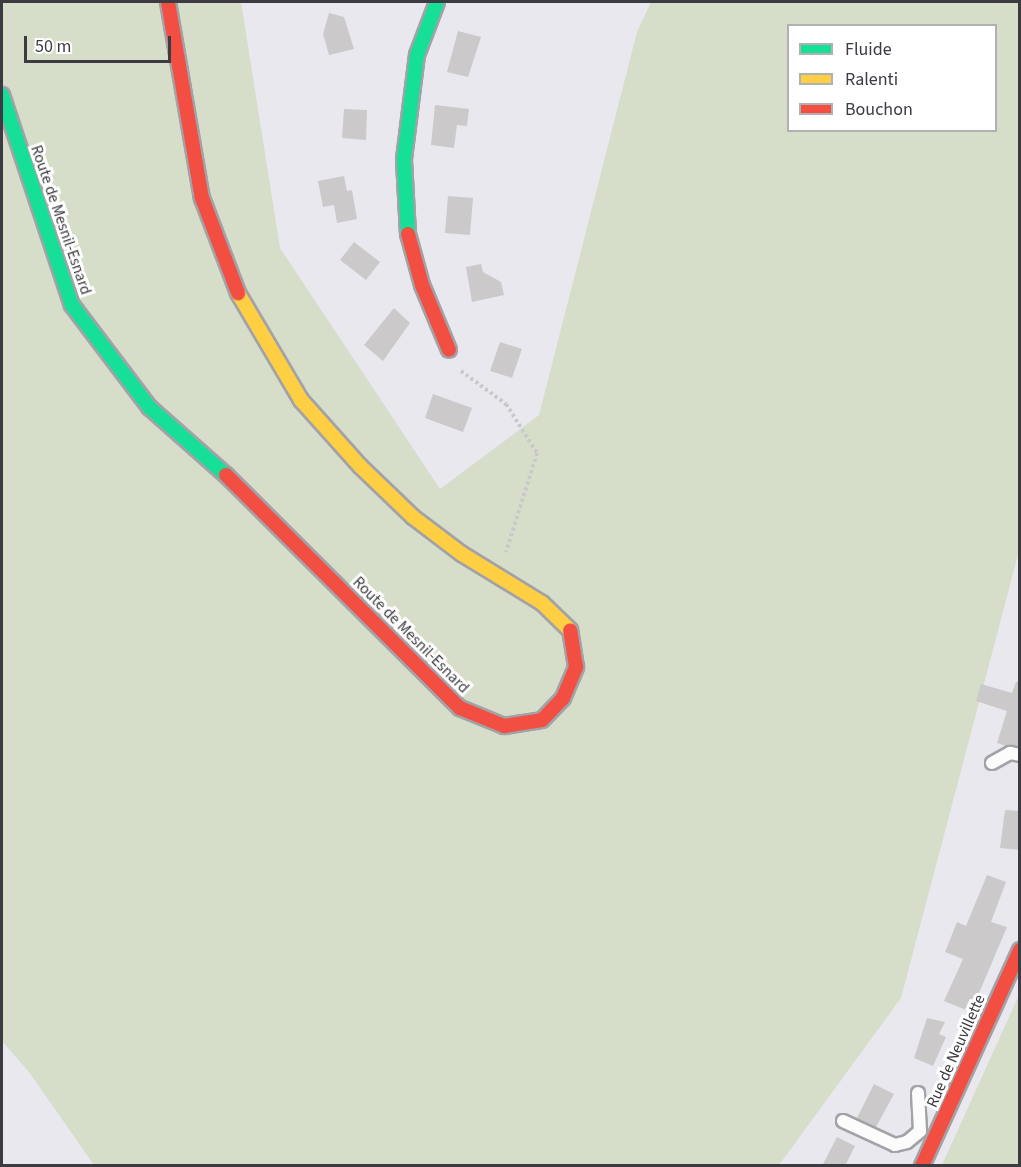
<!DOCTYPE html>
<html>
<head>
<meta charset="utf-8">
<style>
	body { margin:0 }
	#map { position:relative; width:1021px; height:1167px; overflow:hidden; background:#e8e8ee; font-family:"Source Sans 3",sans-serif }
	div>[style] { position:absolute }
	[style*='--x'] { left:calc(var(--x)*1px); top:calc(var(--y)*1px); width:calc(var(--w)*1px); rotate:calc(var(--a)*1deg) }
	.green>* { inset:0; background:#d6dec9 }
	.building>* { inset:0; background:#cbc9ca }
	.path>* { height:4px; margin-top:-2px; transform-origin:0; background:repeating-linear-gradient(90deg,#c9c9cb 0 3px,transparent 0 6px) }
	.roads { filter:drop-shadow(2px 0 #a2a2a7) drop-shadow(-2px 0 #a2a2a7) drop-shadow(0 2px #a2a2a7) drop-shadow(0 -2px #a2a2a7) }
	.lane>* { height:12px; margin:-6px; padding:0 6px; transform-origin:6px; border-radius:6px; background:#fcfcfc }
	.fast>* { height:14px; margin:-7px; padding:0 7px; transform-origin:7px; border-radius:7px; background:#16e098 }
	.slow>* { height:14px; margin:-7px; padding:0 7px; transform-origin:7px; border-radius:7px; background:#ffcf43 }
	.jam>* { height:14px; margin:-7px; padding:0 7px; transform-origin:7px; border-radius:7px; background:#f24e42 }
	span { translate:-50% -50%; white-space:nowrap; text-align:center; line-height:1.15; -webkit-text-stroke:6px #fff; paint-order:stroke }
	.street-label { font-size:16px; color:#3c3b41 }
	.frame { position:absolute; inset:0; border:3px solid #3c3b41; pointer-events:none }
	.legend { position:absolute; left:787px; top:24px; width:210px; height:108px; box-sizing:border-box; background:#fff; border:2px solid #b1b1b3; margin:0; padding:8px 10px; list-style:none; font-size:18px; color:#3c3b41 }
	.legend li { display:flex; align-items:center; gap:12px; height:30px }
	.legend b { width:30px; border:2px solid #b1b1b3 }
	.scale { position:absolute; left:24px; top:36px; width:147px; height:27px; box-sizing:border-box; border:3px solid #3c3b41; border-top:0; padding-left:8px; font-size:18px; line-height:21px; white-space:nowrap; color:#3c3b41; -webkit-text-stroke:4px #fff; paint-order:stroke }
</style>
</head>
<body>
<div id="map">
	<div class="green">
		<div style="clip-path:polygon(evenodd,2px 2px,241px 2px,280px 248px,440px 489px,539px 415px,637px 32px,651px 2px,1019px 2px,1019px 551px,901px 998px,779px 1165px,94px 1165px,29px 1072px,2px 1041px,2px 2px,788px 26px,996px 26px,996px 130px,788px 130px,788px 26px)"></div>
		<div style="clip-path:polygon(1019px 995px,1019px 1165px,942px 1165px)"></div>
	</div>
	<div class="building">
		<div style="clip-path:polygon(329px 13px,344px 17px,354px 49px,329px 55px,323px 34px)"></div>
		<div style="clip-path:polygon(458px 31px,481px 37px,468px 77px,447px 72px)"></div>
		<div style="clip-path:polygon(435px 105px,469px 109px,467px 126px,457px 125px,454px 148px,431px 145px)"></div>
		<div style="clip-path:polygon(344px 109px,367px 110px,366px 140px,342px 138px)"></div>
		<div style="clip-path:polygon(344px 176px,347px 191px,352px 190px,357px 219px,337px 223px,334px 205px,323px 207px,318px 181px)"></div>
		<div style="clip-path:polygon(448px 196px,473px 198px,470px 235px,445px 233px)"></div>
		<div style="clip-path:polygon(354px 242px,380px 262px,366px 280px,340px 260px)"></div>
		<div style="clip-path:polygon(481px 264px,483px 272px,501px 282px,504px 295px,472px 302px,466px 267px)"></div>
		<div style="clip-path:polygon(394px 308px,410px 323px,383px 361px,364px 345px)"></div>
		<div style="clip-path:polygon(500px 342px,522px 349px,512px 378px,490px 371px)"></div>
		<div style="clip-path:polygon(433px 394px,472px 408px,463px 432px,425px 418px)"></div>
		<div style="clip-path:polygon(1016px 682px,1020px 682px,1020px 746px,1006px 746px,997px 743px,1007px 711px,976px 701px,981px 684px,1012px 693px)"></div>
		<div style="clip-path:polygon(1005px 810px,1020px 811px,1020px 850px,1000px 848px)"></div>
		<div style="clip-path:polygon(987px 875px,1006px 882px,991px 922px,1007px 927px,971px 1012px,944px 1001px,963px 959px,945px 952px,957px 922px,966px 926px)"></div>
		<div style="clip-path:polygon(927px 1018px,945px 1022px,939px 1034px,946px 1037px,933px 1066px,914px 1058px)"></div>
		<div style="clip-path:polygon(874px 1084px,894px 1094px,876px 1127px,857px 1118px)"></div>
		<div style="clip-path:polygon(837px 1137px,855px 1146px,845px 1166px,822px 1166px)"></div>
	</div>
	<div class="path">
		<div style="--x:461;--y:371;--w:56;--a:36.3"></div>
		<div style="--x:506;--y:404;--w:58;--a:57.7"></div>
		<div style="--x:537;--y:453;--w:104;--a:107.4"></div>
	</div>
	<div class="roads">
		<div class="lane">
			<div style="--x:992;--y:763;--w:21;--a:-29"></div>
			<div style="--x:1010;--y:753;--w:10;--a:11"></div>
			<div style="--x:843;--y:1121;--w:57;--a:24.8"></div>
			<div style="--x:895;--y:1145;--w:12;--a:-14"></div>
			<div style="--x:907;--y:1142;--w:17;--a:-40"></div>
			<div style="--x:920;--y:1131;--w:38;--a:-93"></div>
		</div>
		<div class="fast">
			<div style="--x:2;--y:95;--w:221;--a:71.6"></div>
			<div style="--x:72;--y:305;--w:129;--a:52.9"></div>
			<div style="--x:150;--y:408;--w:101;--a:41.4"></div>
			<div style="--x:408;--y:234;--w:75;--a:-93.1"></div>
			<div style="--x:404;--y:159;--w:105;--a:-82.9"></div>
			<div style="--x:417;--y:55;--w:57;--a:-69.3"></div>
		</div>
		<div class="slow">
			<div style="--x:238;--y:293;--w:124;--a:59.5"></div>
			<div style="--x:301;--y:400;--w:89;--a:48.2"></div>
			<div style="--x:360;--y:466;--w:74;--a:43.9"></div>
			<div style="--x:413;--y:517;--w:61;--a:37.1"></div>
			<div style="--x:462;--y:554;--w:94;--a:31.5"></div>
			<div style="--x:542;--y:603;--w:39;--a:44"></div>
		</div>
		<div class="jam">
			<div style="--x:168;--y:2;--w:199;--a:80.2"></div>
			<div style="--x:202;--y:198;--w:102;--a:69.2"></div>
			<div style="--x:408;--y:234;--w:53;--a:74.6"></div>
			<div style="--x:422;--y:285;--w:70;--a:67.4"></div>
			<div style="--x:226;--y:475;--w:330;--a:44.9"></div>
			<div style="--x:460;--y:708;--w:48;--a:22.2"></div>
			<div style="--x:504;--y:726;--w:38;--a:-9"></div>
			<div style="--x:542;--y:720;--w:30;--a:-46"></div>
			<div style="--x:563;--y:698;--w:34;--a:-67"></div>
			<div style="--x:576;--y:667;--w:37;--a:-99"></div>
			<div style="--x:922;--y:1166;--w:237;--a:-65.6"></div>
		</div>
	</div>
	<div class="street-label">
		<span style="left:61px;top:220px;rotate:71deg">Route de Mesnil-Esnard</span>
		<span style="left:411px;top:635px;rotate:45deg">Route de Mesnil-Esnard</span>
		<span style="left:956px;top:1051px;rotate:-66deg">Rue de Neuvillette</span>
	</div>
	<div class="frame"></div>
	<ul class="legend">
	<li><b style="height:8px;background:#16e098"></b>Fluide</li>
	<li><b style="height:8px;background:#ffcf43"></b>Ralenti</li>
	<li><b style="height:8px;background:#f24e42"></b>Bouchon</li>
	</ul>
	<div class="scale">50 m</div>
</div>
</body>
</html>
